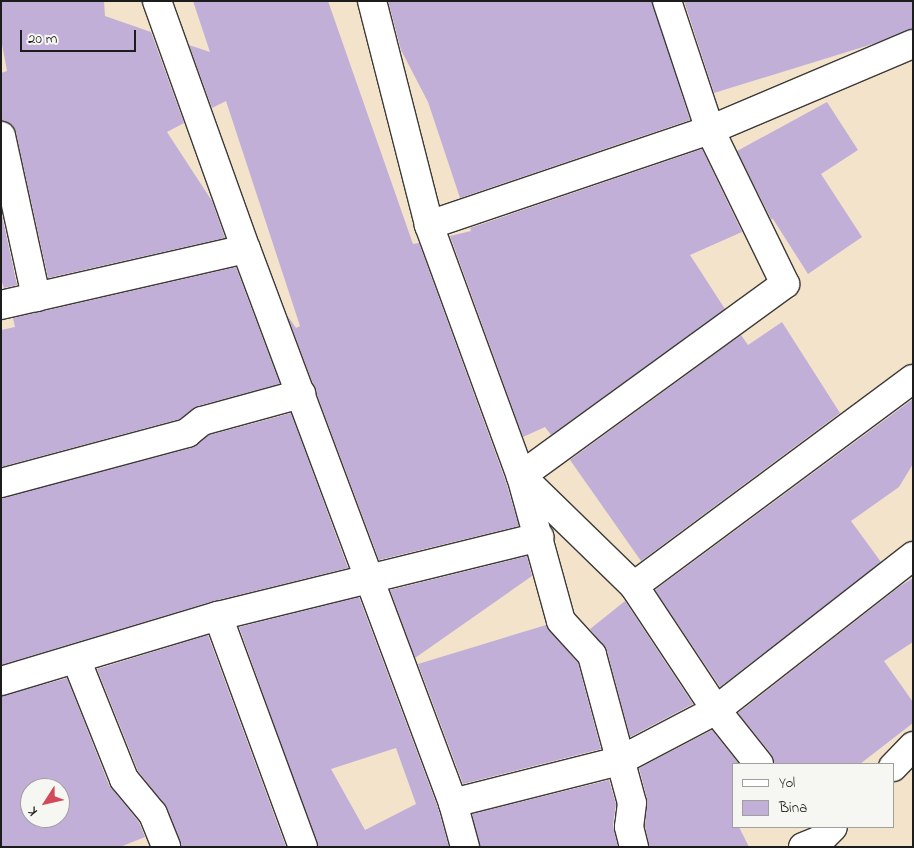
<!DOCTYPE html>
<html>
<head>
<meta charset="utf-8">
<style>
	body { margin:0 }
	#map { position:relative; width:914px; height:848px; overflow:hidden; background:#f4e3cb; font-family:"Indie Flower",sans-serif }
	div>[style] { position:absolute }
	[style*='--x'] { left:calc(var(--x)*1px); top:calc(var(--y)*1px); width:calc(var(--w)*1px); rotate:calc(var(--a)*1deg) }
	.building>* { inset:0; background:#c2afd8 }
	.roads { filter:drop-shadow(1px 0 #3c3a36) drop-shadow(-1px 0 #3c3a36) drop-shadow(0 1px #3c3a36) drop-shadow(0 -1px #3c3a36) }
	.street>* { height:28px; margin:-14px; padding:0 14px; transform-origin:14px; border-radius:14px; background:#fff }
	span { translate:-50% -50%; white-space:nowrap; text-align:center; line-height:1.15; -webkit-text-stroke:4.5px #f6f6f2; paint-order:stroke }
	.frame { position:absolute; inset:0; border:2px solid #1c1c1c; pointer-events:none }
	.legend { position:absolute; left:732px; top:763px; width:162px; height:65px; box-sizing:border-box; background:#f6f6f2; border:1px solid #9f9f9c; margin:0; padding:6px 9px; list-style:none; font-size:15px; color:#1c1c1c }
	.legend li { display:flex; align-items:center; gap:10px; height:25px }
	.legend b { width:25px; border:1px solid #9f9f9c }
	.north { position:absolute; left:20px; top:778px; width:50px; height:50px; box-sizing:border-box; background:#f6f6f2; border:1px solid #9f9f9c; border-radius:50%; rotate:235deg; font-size:14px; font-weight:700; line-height:20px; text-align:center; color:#1c1c1c }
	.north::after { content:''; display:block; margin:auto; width:18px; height:22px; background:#d1495b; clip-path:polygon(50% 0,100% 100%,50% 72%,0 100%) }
	.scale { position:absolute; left:20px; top:30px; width:116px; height:22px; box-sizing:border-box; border:2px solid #1c1c1c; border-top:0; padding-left:6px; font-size:15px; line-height:18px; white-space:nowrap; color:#1c1c1c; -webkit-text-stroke:4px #f6f6f2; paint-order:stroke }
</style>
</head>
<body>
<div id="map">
	<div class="building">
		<div style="clip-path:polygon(1px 1px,104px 1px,105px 16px,151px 32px,184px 123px,167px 132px,212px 201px,225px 238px,48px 278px,16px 133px,12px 125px,1px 121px,1px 73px,7px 71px,1px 39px)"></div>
		<div style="clip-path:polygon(193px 1px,328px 1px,413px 244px,419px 243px,506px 482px,519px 526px,379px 560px,287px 315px,296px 328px,300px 326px,226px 101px,212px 108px,189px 45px,210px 52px)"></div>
		<div style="clip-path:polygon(388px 1px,652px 1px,690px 120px,460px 198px,428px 102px,401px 50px)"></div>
		<div style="clip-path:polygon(684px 1px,913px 1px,913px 29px,876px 43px,714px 93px)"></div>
		<div style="clip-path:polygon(827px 102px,858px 150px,821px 174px,862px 237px,808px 274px,773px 219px,771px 219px,737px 151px)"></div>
		<div style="clip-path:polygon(702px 149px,742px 232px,690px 255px,725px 309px,551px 435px,545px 427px,523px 437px,450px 236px,471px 231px,470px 228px)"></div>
		<div style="clip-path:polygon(1px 211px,17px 285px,4px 288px,1px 279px)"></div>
		<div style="clip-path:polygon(236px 267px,280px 384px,198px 406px,180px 419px,1px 467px,1px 330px,15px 327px,13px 318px)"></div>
		<div style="clip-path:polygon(782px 322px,840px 413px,641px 561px,570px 460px,741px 335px,748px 345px)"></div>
		<div style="clip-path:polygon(913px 399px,913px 464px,899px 487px,851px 521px,881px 562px,720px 687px,655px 590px)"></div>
		<div style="clip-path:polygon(291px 413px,348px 568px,214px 601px,1px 665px,1px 498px,191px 448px,209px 435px)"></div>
		<div style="clip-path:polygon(527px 556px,532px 576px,415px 658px,390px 590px)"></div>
		<div style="clip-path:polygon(913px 578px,913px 642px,884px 661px,913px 702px,913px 723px,860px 764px,774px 764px,771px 754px,738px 713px,899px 587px)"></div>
		<div style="clip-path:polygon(evenodd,359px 597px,438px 808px,449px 847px,318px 847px,239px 627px,359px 597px,396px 748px,416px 804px,365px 830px,331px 769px,396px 748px)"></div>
		<div style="clip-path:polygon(625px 601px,693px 704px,630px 737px,607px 651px,590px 629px)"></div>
		<div style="clip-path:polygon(546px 625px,578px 663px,601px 749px,463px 784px,418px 664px)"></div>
		<div style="clip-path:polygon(208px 635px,286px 847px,181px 847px,167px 808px,138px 771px,97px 669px)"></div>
		<div style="clip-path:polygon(evenodd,67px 678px,109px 785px,139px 822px,145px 837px,120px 847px,1px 847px,1px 696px,67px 678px,30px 788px,60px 788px,60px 818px,30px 818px,30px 788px)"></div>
		<div style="clip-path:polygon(712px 730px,739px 764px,733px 764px,733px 827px,739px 827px,749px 847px,649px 847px,645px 826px,647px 799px,639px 768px)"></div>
		<div style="clip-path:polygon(609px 780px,616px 804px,613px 825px,618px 847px,480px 847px,472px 814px)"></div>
	</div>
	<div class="roads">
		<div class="street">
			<div style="--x:157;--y:1;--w:263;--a:70.3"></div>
			<div style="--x:246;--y:249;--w:591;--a:69.51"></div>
			<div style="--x:453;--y:803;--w:46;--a:74.7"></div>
			<div style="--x:372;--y:1;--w:231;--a:75.7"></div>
			<div style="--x:429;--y:225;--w:267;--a:69.9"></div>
			<div style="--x:521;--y:476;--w:150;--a:74.6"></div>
			<div style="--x:561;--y:621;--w:46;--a:47.6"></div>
			<div style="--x:592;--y:655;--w:153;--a:74.9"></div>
			<div style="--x:632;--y:803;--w:24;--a:97"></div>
			<div style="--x:629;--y:827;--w:21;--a:76"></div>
			<div style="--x:667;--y:1;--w:136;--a:71.6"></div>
			<div style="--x:710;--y:130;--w:171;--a:64"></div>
			<div style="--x:785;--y:284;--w:326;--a:144"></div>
			<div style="--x:521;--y:476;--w:158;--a:44.2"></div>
			<div style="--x:634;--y:586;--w:149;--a:56.5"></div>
			<div style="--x:716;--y:710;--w:69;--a:51.5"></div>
			<div style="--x:1;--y:136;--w:165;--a:77.7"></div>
			<div style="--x:429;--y:225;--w:297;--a:-18.7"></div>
			<div style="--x:710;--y:130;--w:220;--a:-23"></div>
			<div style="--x:1;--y:305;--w:251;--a:-12.9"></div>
			<div style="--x:1;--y:483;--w:193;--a:-15"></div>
			<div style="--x:187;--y:433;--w:19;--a:-39"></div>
			<div style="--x:202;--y:421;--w:103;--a:-15.3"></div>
			<div style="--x:634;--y:586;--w:347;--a:-36.6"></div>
			<div style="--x:218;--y:616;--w:246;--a:69.8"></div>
			<div style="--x:76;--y:659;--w:129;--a:68.2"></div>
			<div style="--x:124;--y:779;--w:45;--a:50.4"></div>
			<div style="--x:153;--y:814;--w:35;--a:68"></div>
			<div style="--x:1;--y:681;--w:227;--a:-16.7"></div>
			<div style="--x:218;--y:616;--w:331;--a:-13.8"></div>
			<div style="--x:893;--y:767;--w:29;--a:-46"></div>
			<div style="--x:453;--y:803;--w:171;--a:-14.2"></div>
			<div style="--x:619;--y:761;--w:110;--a:-27.7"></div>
			<div style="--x:716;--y:710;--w:250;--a:-38"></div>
			<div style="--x:803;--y:847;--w:18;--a:-22"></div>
			<div style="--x:820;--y:840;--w:18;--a:-45"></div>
		</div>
	</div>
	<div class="frame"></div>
	<ul class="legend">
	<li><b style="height:6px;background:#fff"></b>Yol</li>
	<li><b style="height:14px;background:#c2afd8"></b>Bina</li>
	</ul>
	<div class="north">K</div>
	<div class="scale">20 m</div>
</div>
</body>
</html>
